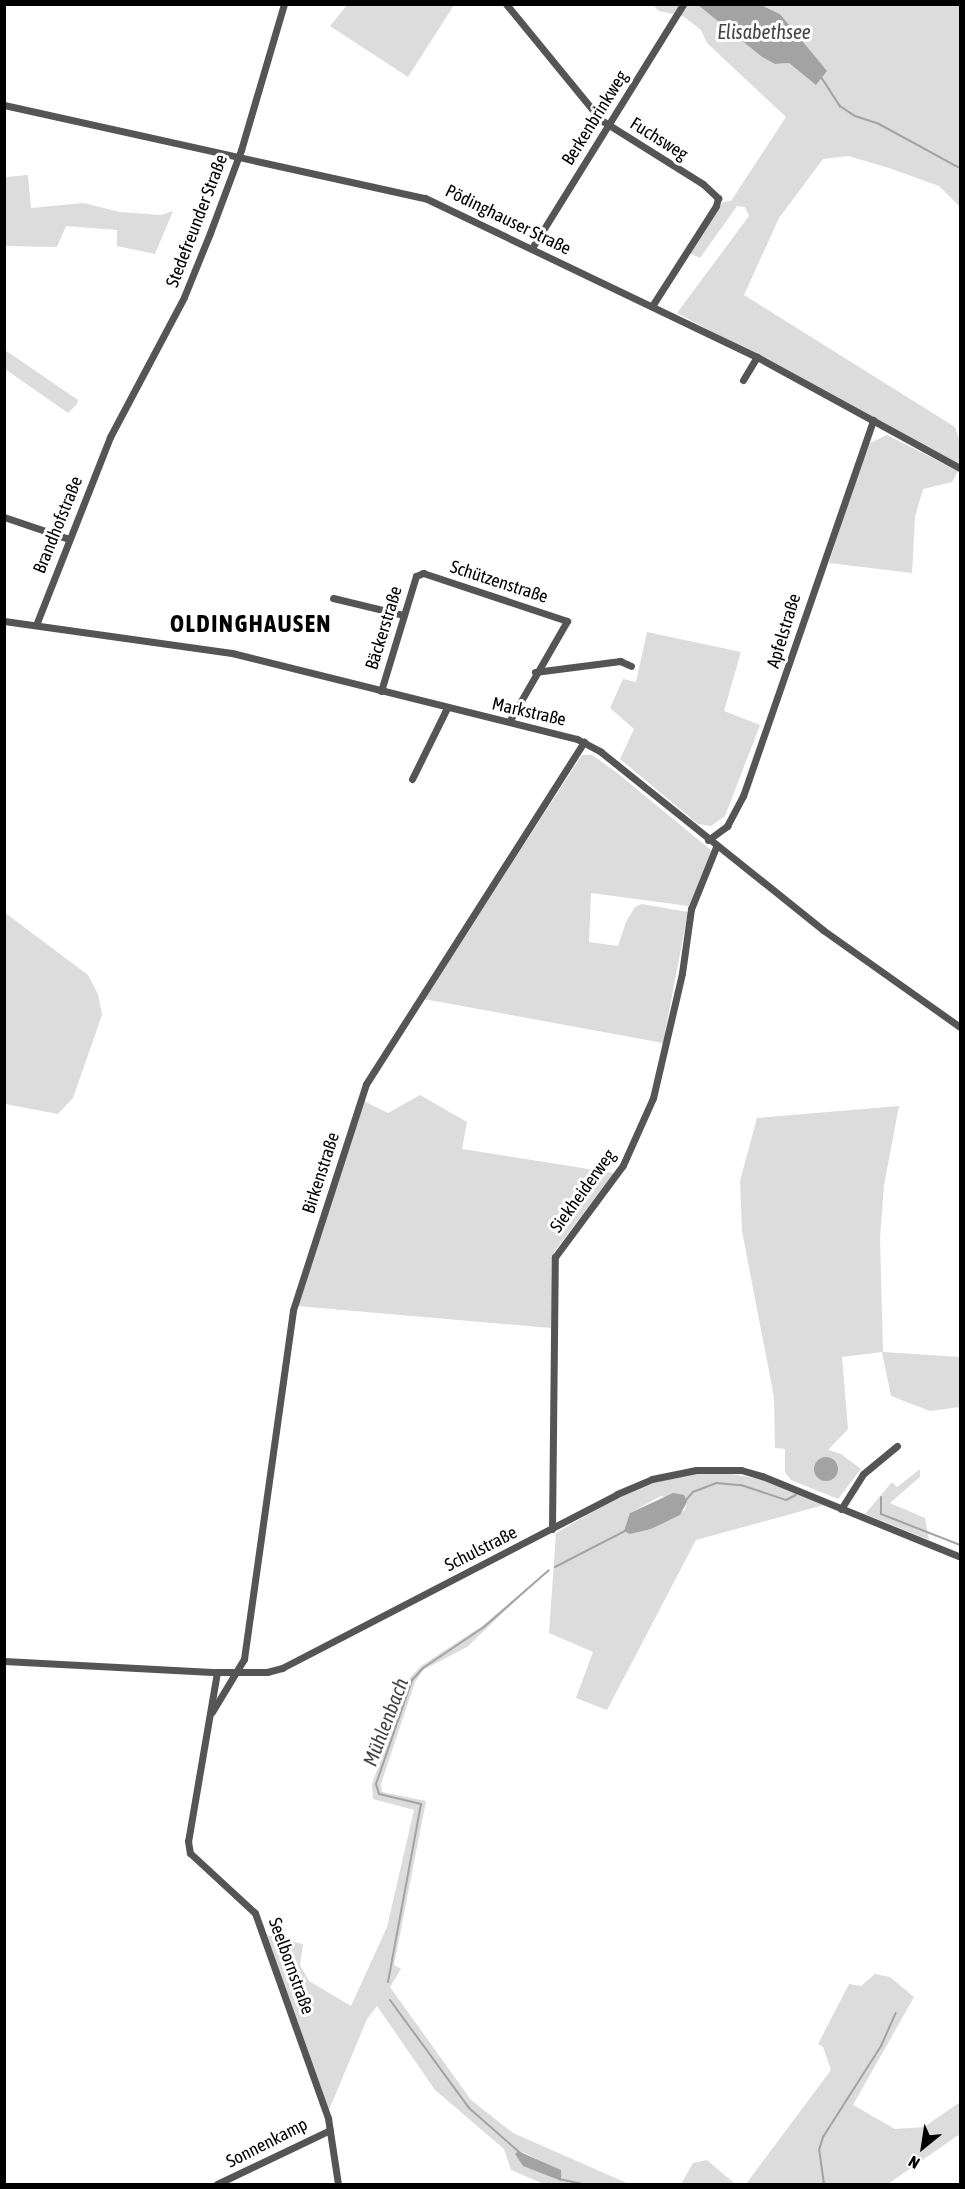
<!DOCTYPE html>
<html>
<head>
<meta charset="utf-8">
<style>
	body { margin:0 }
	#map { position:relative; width:965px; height:2189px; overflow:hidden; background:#fff; font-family:"Asap Condensed",sans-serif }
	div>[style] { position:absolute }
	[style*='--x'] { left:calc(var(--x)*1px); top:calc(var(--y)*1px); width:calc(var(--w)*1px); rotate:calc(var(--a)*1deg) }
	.green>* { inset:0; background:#dcdcdc }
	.water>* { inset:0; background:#a3a3a3 }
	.round { border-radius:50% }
	.stream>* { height:2px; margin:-1px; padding:0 1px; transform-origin:1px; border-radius:1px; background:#a3a3a3 }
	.minor>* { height:7px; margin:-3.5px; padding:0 3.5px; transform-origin:3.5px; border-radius:3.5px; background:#555 }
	span { translate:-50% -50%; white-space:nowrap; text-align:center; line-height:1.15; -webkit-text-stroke:6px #fff; paint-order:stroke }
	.street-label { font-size:18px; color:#000 }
	.water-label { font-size:20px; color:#444; font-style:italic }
	.district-label { font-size:24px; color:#000; font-weight:700; letter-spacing:1.5px }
	.frame { position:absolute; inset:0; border:6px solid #000; pointer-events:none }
	.north { position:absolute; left:893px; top:2117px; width:60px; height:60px; -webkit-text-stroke:4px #fff; paint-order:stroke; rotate:210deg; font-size:16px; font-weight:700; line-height:24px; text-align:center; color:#000 }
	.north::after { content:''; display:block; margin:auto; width:21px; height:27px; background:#000; clip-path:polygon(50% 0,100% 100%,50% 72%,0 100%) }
</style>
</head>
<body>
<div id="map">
	<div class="green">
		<div style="clip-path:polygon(347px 5px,347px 4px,454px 5px,408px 77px,330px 26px)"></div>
		<div style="clip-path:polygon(653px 5px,698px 5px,762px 57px,775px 64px,789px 63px,799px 71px,810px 51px,780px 14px,761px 5px,960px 5px,960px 207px,939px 186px,889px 168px,848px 156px,823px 159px,779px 218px,744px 295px,955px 427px,960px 442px,960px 464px,677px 313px,749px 216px,745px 207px,737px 206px,700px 258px,689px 253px,723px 202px,731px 201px,786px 117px,707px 43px,701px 30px,683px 16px,659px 11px)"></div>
		<div style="clip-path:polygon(28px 175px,31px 208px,83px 203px,120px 212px,161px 215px,173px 211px,155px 254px,117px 246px,117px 230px,66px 226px,57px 247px,5px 246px,5px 177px)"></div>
		<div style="clip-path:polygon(5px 350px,78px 400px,77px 404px,68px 413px,5px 369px)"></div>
		<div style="clip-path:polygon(887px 435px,958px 471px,952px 482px,923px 489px,915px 517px,912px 573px,829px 563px,866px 445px)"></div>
		<div style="clip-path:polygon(647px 632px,741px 652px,724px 711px,760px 725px,725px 816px,711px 826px,698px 824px,620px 759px,634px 729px,610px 708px,623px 679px,636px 682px)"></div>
		<div style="clip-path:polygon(582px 755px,592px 755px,616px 772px,712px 851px,689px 906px,591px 893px,589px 942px,618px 946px,626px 922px,635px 907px,642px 904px,688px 912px,663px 1043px,424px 999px)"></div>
		<div style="clip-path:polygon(4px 912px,88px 975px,98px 994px,102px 1015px,73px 1098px,58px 1114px,5px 1104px)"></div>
		<div style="clip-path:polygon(420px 1095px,467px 1122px,462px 1149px,614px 1173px,554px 1252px,551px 1328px,297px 1306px,364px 1101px,388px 1113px)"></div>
		<div style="clip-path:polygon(899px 1106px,884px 1185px,880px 1238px,883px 1352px,960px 1357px,960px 1407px,930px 1411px,891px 1396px,882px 1352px,842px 1357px,848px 1429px,828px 1450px,841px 1454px,861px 1469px,838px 1499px,791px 1480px,785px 1472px,785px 1449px,775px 1448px,774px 1397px,742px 1231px,740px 1181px,757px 1118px)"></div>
		<div style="clip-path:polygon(920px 1469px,920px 1477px,890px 1503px,925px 1518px,929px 1540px,865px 1514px,892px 1482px,897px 1487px)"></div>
		<div style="clip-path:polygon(evenodd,726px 1473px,760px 1479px,824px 1505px,696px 1540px,607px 1710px,576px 1698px,593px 1652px,549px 1633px,556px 1533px,615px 1499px,654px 1483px,690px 1474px,726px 1473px,661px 1496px,687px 1502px,685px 1510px,651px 1529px,630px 1534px,630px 1513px,661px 1496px)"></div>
		<div style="clip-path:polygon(evenodd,549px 1569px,467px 1647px,423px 1670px,415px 1682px,381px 1784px,382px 1792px,426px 1801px,394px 1965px,401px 1969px,390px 1987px,471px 2100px,513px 2133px,629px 2184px,544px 2184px,511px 2170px,504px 2149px,435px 2090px,377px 2006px,367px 2019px,329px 2110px,267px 1935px,303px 1944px,300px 1965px,309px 1981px,351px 2006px,387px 1927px,414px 1810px,373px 1799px,372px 1784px,409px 1679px,421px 1666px,482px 1626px,549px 1569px,523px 2152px,550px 2166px,560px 2181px,524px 2166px,523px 2152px)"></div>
		<div style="clip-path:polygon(875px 1974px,890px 1977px,914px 1997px,853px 2105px,895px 2129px,924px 2127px,960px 2102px,960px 2134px,888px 2184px,746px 2184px,831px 2070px,823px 2047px,818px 2044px,849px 1984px,861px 1986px)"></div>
		<div style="clip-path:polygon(707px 2160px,735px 2184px,681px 2184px,693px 2163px)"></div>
	</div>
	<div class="water">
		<div style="clip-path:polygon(698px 5px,761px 5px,780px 14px,827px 71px,816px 85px,789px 63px,775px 64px,762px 57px)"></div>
		<div class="round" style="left:814px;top:1457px;width:24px;height:24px"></div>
		<div style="clip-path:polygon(673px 1493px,684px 1495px,687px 1502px,680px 1515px,651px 1529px,630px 1534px,624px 1531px,630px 1513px)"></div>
		<div style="clip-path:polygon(518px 2151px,561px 2170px,561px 2181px,523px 2166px,515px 2154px)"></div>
	</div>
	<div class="stream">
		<div style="--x:821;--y:77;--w:35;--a:57"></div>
		<div style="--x:840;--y:106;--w:18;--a:34"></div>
		<div style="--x:855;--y:116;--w:25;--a:18"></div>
		<div style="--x:879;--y:124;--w:90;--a:28.6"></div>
		<div style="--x:881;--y:1497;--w:17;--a:90"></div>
		<div style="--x:881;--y:1514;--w:85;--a:21.4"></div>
		<div style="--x:686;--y:1500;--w:11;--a:-49"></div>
		<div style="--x:693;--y:1492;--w:25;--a:-21"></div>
		<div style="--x:716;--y:1483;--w:25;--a:5"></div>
		<div style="--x:741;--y:1485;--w:47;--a:18.4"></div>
		<div style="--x:786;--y:1500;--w:11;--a:-27"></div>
		<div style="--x:555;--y:1567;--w:81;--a:-27.2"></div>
		<div style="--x:388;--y:1982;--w:181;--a:-79.5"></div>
		<div style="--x:421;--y:1804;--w:43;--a:-166.6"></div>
		<div style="--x:379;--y:1794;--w:10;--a:-107"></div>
		<div style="--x:376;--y:1784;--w:110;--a:-70.9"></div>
		<div style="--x:412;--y:1680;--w:16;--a:-47"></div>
		<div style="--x:423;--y:1668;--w:73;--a:-33.9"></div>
		<div style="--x:484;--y:1627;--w:86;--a:-41.2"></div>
		<div style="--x:390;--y:2000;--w:134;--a:53.8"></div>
		<div style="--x:469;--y:2108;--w:67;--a:41.3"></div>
		<div style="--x:559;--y:2179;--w:24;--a:12"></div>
		<div style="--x:824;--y:2184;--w:34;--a:-98"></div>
		<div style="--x:819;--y:2150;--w:14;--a:-73"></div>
		<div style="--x:823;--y:2137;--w:108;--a:-57.5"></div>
		<div style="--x:881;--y:2046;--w:36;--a:-66"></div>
	</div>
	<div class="minor">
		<div style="--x:506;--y:4;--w:150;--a:50.7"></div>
		<div style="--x:601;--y:120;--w:120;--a:32.1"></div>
		<div style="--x:703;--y:184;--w:21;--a:43"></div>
		<div style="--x:718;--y:198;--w:8;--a:104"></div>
		<div style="--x:716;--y:206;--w:119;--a:122.6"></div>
		<div style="--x:4;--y:105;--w:431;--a:12.5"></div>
		<div style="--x:425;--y:198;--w:368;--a:25.6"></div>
		<div style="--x:757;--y:357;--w:231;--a:28.7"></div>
		<div style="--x:532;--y:248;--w:287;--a:-58.2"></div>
		<div style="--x:743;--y:380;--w:27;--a:-59"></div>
		<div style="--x:4;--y:517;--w:69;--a:18.7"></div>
		<div style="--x:333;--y:598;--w:73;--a:13.5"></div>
		<div style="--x:4;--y:621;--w:230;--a:8"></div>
		<div style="--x:232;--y:653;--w:356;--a:14"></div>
		<div style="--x:577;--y:739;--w:27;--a:28"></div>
		<div style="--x:601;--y:752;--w:285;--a:38.7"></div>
		<div style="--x:823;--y:930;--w:168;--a:35.3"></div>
		<div style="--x:36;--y:625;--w:202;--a:-68.5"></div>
		<div style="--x:110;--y:437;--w:158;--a:-62.1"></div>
		<div style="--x:184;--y:297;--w:69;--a:-67.9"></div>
		<div style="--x:210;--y:233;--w:89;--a:-69.5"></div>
		<div style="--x:241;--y:150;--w:152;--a:-73.6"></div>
		<div style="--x:535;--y:672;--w:86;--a:-7.4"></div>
		<div style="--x:620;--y:661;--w:12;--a:24"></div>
		<div style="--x:381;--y:691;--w:120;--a:-73.1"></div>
		<div style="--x:416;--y:576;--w:8;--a:-23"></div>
		<div style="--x:423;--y:573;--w:152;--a:18.4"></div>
		<div style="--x:567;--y:621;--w:116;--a:119.9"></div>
		<div style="--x:412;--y:779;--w:79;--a:-63.8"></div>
		<div style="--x:708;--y:840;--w:24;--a:-36"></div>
		<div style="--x:727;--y:826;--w:34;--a:-62"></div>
		<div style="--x:743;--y:796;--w:398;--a:-70.9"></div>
		<div style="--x:841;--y:1509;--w:41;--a:-57.8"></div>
		<div style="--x:863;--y:1474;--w:44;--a:-39.5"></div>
		<div style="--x:552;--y:1529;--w:272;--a:-89.4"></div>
		<div style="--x:555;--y:1257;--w:114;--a:-53.5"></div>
		<div style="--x:623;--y:1165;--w:73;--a:-65.9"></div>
		<div style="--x:653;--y:1098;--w:128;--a:-76.9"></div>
		<div style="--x:682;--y:973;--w:65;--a:-82"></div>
		<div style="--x:691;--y:909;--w:67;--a:-68"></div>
		<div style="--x:4;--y:1661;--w:213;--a:3"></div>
		<div style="--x:217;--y:1672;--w:50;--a:0"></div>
		<div style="--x:267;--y:1672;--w:16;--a:-15"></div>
		<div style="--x:282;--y:1668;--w:377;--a:-27.4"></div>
		<div style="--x:617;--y:1494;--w:38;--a:-23"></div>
		<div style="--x:652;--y:1479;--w:45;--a:-11.6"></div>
		<div style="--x:696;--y:1470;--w:45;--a:0"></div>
		<div style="--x:741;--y:1470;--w:22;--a:16"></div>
		<div style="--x:762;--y:1476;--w:214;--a:22.2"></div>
		<div style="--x:217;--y:1672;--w:171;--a:99.7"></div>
		<div style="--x:188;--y:1841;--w:12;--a:81"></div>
		<div style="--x:190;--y:1853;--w:88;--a:42.7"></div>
		<div style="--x:255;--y:1913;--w:218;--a:70.4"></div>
		<div style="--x:328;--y:2118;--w:67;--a:81.4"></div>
		<div style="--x:212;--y:1712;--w:62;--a:-58.9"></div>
		<div style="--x:244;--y:1659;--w:352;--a:-82"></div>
		<div style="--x:293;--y:1310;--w:237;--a:-72.1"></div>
		<div style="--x:366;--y:1084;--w:406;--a:-57.5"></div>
		<div style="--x:217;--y:2184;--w:125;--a:-25.5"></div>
	</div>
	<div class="street-label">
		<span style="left:595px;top:118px;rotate:-58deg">Berkenbrinkweg</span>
		<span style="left:659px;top:139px;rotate:32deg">Fuchsweg</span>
		<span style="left:508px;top:220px;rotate:26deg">Pödinghauser Straße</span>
		<span style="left:197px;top:221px;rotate:-69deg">Stedefreunder Straße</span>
		<span style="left:58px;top:525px;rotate:-68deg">Brandhofstraße</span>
		<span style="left:499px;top:582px;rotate:18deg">Schützenstraße</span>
		<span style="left:384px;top:628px;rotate:-73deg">Bäckerstraße</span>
		<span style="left:784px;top:631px;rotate:-73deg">Apfelstraße</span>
		<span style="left:529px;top:712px;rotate:13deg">Markstraße</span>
		<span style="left:321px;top:1173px;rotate:-72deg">Birkenstraße</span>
		<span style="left:583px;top:1191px;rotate:-54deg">Siekheiderweg</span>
		<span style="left:481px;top:1549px;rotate:-27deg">Schulstraße</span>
		<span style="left:291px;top:1966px;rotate:70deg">Seelbornstraße</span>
		<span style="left:267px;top:2143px;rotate:-27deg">Sonnenkamp</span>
	</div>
	<div class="water-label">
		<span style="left:764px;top:31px">Elisabethsee</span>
		<span style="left:385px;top:1722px;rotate:-69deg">Mühlenbach</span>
	</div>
	<div class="district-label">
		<span style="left:251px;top:624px">OLDINGHAUSEN</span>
	</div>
	<div class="frame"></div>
	<div class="north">N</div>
</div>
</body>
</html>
